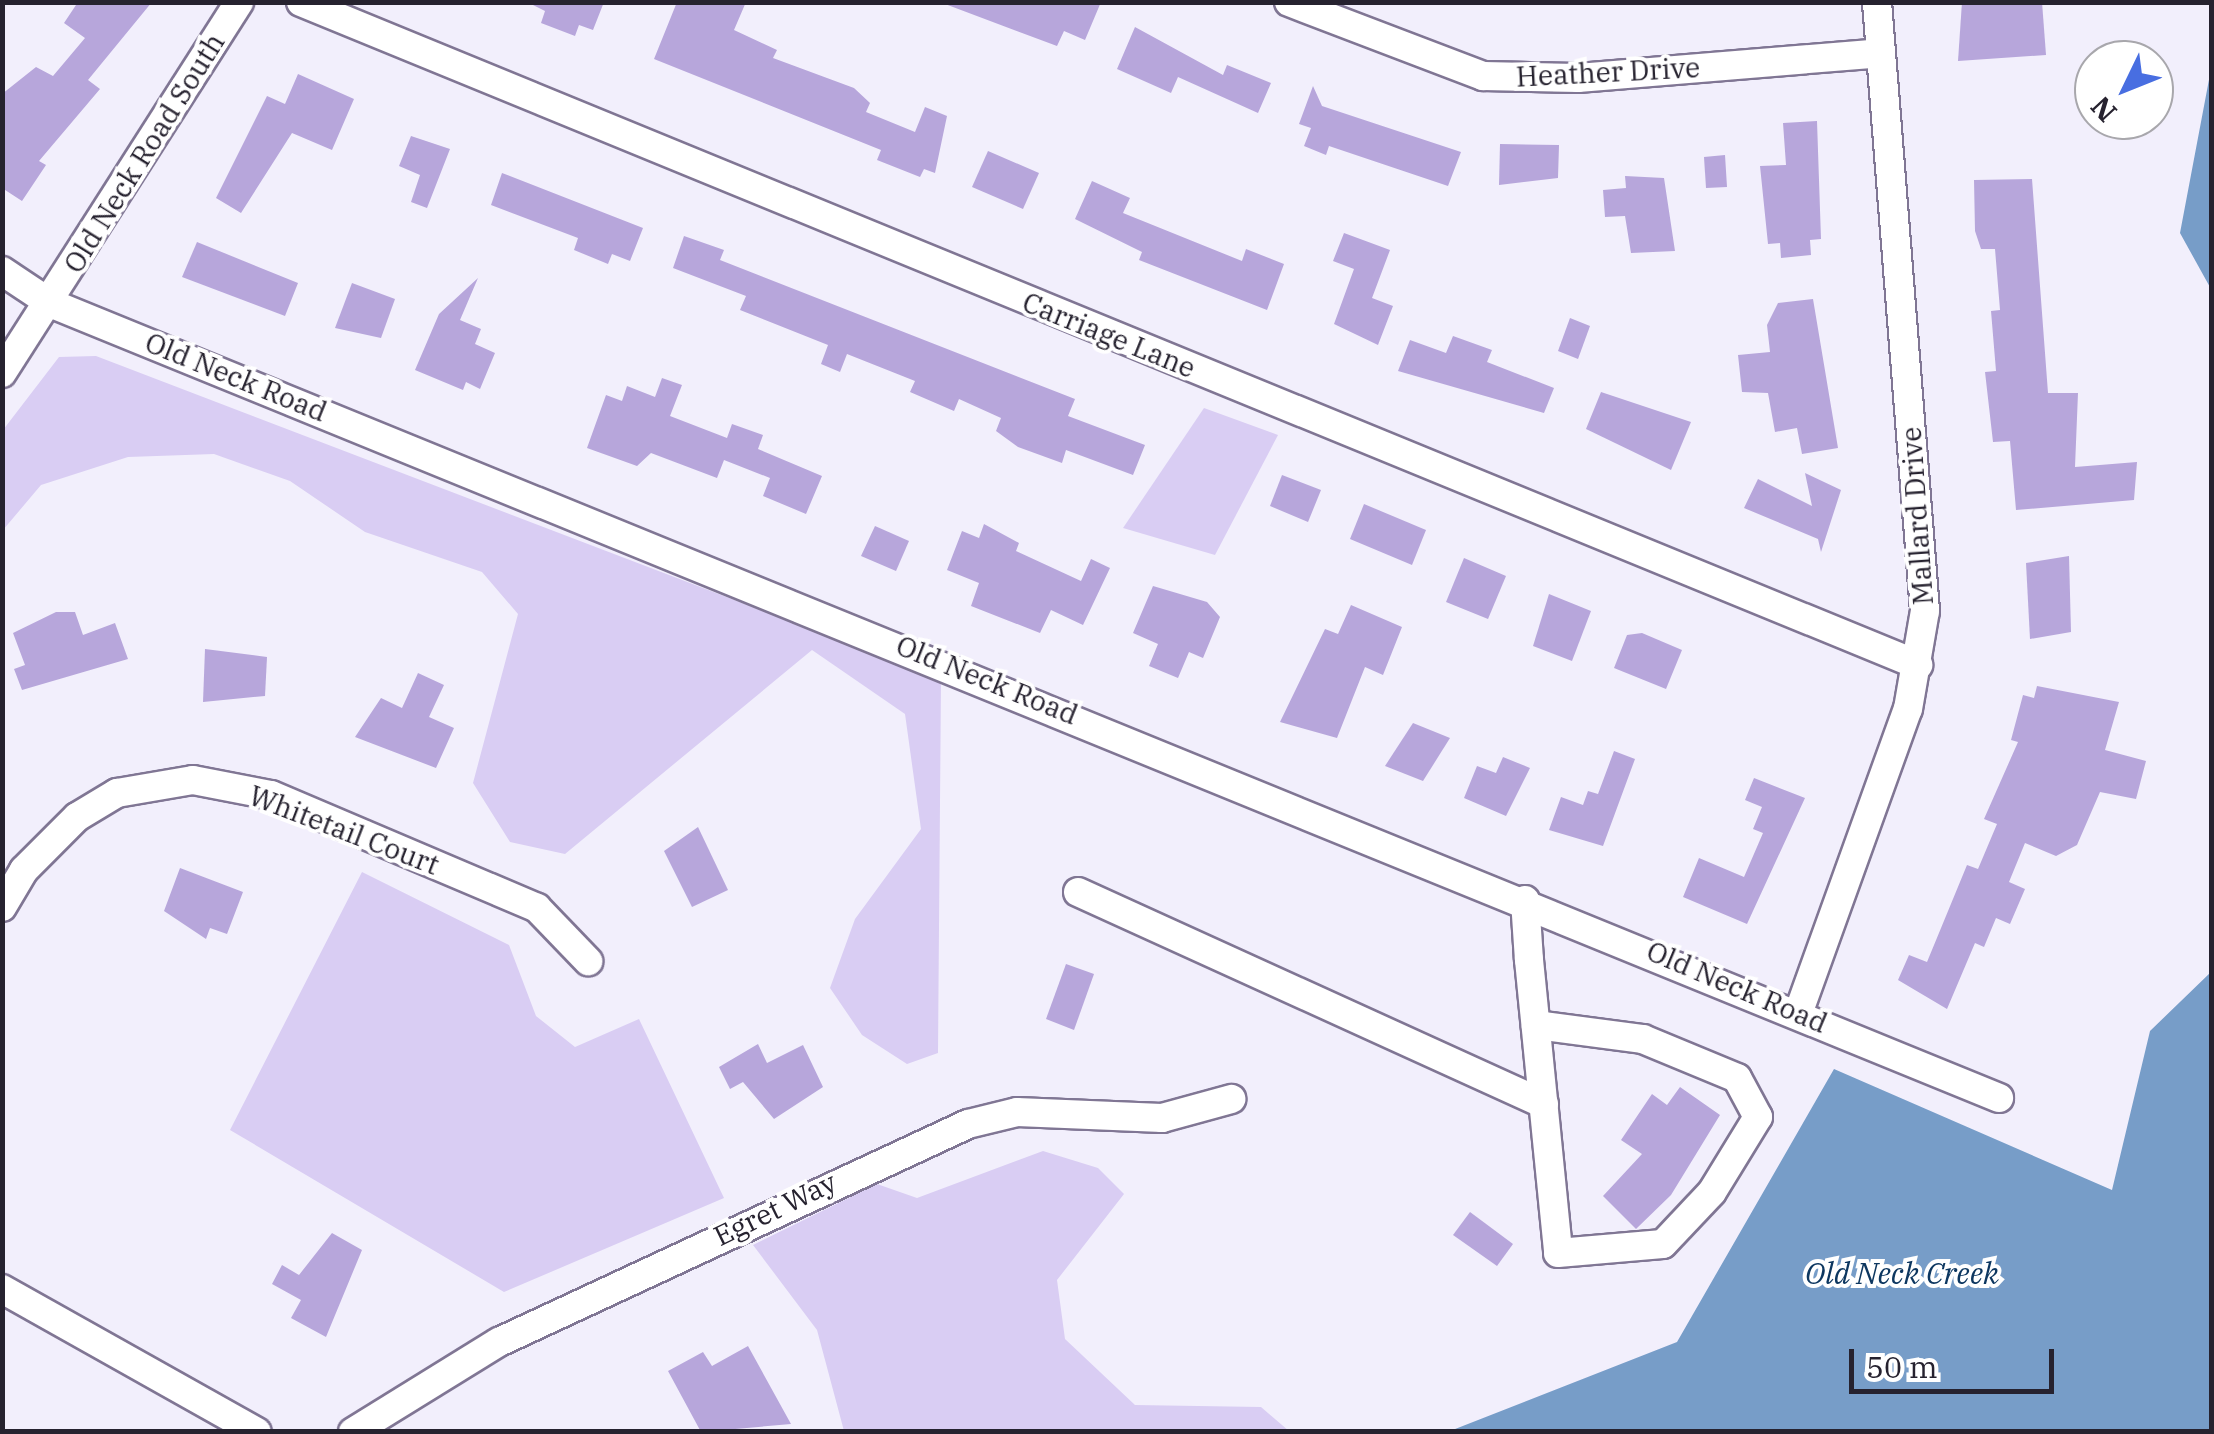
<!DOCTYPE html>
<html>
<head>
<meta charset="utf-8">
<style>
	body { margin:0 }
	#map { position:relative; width:2214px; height:1434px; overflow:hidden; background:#f2effc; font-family:"IBM Plex Serif",serif }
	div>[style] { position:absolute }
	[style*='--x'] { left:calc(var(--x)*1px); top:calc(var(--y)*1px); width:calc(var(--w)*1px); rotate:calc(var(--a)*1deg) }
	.green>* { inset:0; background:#d9cdf3 }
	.water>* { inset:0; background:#779dc8 }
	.building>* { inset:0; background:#b7a6db }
	.roads { filter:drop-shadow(2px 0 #807694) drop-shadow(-2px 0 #807694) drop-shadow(0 2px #807694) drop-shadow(0 -2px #807694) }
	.minor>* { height:28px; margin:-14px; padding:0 14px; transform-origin:14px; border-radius:14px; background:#fff }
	span { translate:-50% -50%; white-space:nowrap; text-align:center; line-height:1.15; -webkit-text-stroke:8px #fff; paint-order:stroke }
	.street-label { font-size:28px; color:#26222f }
	.water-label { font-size:30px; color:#0d3760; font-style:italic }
	.frame { position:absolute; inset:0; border:5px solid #26222f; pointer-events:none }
	.north { position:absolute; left:2074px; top:40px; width:100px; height:100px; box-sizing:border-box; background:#fff; border:2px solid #a8a7ac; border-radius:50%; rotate:227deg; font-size:28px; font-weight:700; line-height:40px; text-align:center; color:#26222f }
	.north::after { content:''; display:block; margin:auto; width:35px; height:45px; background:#486ee1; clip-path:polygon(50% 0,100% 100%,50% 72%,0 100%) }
	.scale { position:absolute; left:1849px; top:1349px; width:205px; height:45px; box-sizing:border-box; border:5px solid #26222f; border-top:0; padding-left:12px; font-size:30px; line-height:35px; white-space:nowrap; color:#26222f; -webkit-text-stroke:8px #fff; paint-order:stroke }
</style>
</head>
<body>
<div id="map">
	<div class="green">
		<div style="clip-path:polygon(96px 356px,941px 679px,938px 1053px,907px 1064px,862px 1035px,830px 988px,855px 919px,921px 829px,905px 714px,812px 650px,565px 854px,510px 842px,473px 783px,518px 614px,482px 572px,365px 532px,290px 481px,214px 454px,128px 457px,41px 485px,3px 530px,3px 430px,59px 357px)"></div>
		<div style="clip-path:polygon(1204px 408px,1278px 435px,1215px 555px,1123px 528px)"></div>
		<div style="clip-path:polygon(362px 872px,509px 945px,536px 1016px,575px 1047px,639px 1019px,724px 1198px,504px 1292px,230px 1130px)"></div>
		<div style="clip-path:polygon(1043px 1151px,1098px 1168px,1124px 1194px,1057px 1280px,1065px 1339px,1135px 1405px,1261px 1407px,1289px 1431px,844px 1431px,817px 1330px,753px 1245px,877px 1184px,917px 1198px)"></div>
	</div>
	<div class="water">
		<div style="clip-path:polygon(2212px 3px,2212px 289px,2211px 289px,2180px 233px,2211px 69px)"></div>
		<div style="clip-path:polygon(2211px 972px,2211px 1431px,1450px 1431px,1677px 1342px,1834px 1069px,2112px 1190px,2150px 1031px)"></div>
	</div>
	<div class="building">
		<div style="clip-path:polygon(78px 2px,152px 2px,88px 80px,100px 89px,39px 161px,46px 165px,22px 201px,2px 188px,2px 94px,36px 67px,53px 76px,85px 38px,64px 23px)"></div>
		<div style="clip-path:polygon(527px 2px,604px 2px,593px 30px,579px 25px,575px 36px,541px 23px,545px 11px)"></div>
		<div style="clip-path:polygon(677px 2px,746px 2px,734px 30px,777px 50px,773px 58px,854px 88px,870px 103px,866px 112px,915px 132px,925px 107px,947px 116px,935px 173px,924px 169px,920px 177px,877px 160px,881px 150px,654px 59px)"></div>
		<div style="clip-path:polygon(1101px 2px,1085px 40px,1064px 31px,1057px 46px,945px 4px)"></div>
		<div style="clip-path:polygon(1962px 2px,2042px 2px,2046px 55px,1958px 61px)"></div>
		<div style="clip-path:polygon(1135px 27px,1223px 75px,1227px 65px,1271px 83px,1258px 113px,1178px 77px,1171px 93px,1117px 69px)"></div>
		<div style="clip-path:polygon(298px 74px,354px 99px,332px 150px,292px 133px,241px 213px,216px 198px,267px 96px,285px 104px)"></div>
		<div style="clip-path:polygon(1313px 86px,1322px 106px,1461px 152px,1448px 186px,1329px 146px,1326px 155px,1304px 146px,1311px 128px,1299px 124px)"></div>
		<div style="clip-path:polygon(1817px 121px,1821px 239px,1810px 240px,1811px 255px,1781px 258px,1780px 243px,1768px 244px,1760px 166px,1786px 165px,1783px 123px)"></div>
		<div style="clip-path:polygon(411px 136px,450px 149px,427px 208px,411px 202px,420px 175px,399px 166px)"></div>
		<div style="clip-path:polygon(1500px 144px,1559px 145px,1558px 178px,1499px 185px)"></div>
		<div style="clip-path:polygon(988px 151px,1039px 173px,1023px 209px,972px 187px)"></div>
		<div style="clip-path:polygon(1725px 155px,1727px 187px,1706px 188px,1704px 157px)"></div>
		<div style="clip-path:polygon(502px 173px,643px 228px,630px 261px,612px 254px,608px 264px,574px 250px,578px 238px,491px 205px)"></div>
		<div style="clip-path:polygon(1625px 176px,1664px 178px,1675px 251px,1631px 253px,1625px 216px,1605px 217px,1603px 190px,1626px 188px)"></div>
		<div style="clip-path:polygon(2032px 179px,2048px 393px,2078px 393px,2075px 467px,2137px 462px,2134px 500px,2016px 510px,2010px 441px,1993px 442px,1985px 372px,1996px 371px,1991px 311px,2000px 310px,1995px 249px,1981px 249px,1975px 231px,1974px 180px)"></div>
		<div style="clip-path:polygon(1092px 181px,1130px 198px,1123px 213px,1242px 261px,1246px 249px,1284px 264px,1267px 310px,1139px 260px,1142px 252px,1075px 219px)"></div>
		<div style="clip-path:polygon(1344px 233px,1390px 250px,1372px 298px,1393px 306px,1378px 345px,1334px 324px,1354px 269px,1333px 261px)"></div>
		<div style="clip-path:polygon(684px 236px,724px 250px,720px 260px,1075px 399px,1068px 416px,1145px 445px,1133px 475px,1066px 450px,1062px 463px,1018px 447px,996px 431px,1001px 418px,959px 399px,954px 411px,910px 392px,915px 381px,847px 354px,840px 372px,821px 364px,828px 345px,740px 310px,746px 296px,673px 268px)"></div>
		<div style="clip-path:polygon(197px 242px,298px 283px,285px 316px,182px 277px)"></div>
		<div style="clip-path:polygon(478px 278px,460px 320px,481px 329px,475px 344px,495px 353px,480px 389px,466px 382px,463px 390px,415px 370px,439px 314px)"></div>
		<div style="clip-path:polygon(352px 283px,395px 299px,381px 338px,335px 328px)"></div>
		<div style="clip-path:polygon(1813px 299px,1838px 448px,1802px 454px,1797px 428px,1775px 432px,1768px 393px,1742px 392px,1738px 355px,1770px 352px,1767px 325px,1778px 303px)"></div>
		<div style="clip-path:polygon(1570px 318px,1590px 326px,1578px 359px,1558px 351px)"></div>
		<div style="clip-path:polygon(1453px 336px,1492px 350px,1487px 362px,1554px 388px,1544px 413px,1398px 371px,1410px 340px,1446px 353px)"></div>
		<div style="clip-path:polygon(662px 378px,682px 385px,670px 416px,727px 438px,732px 424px,763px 435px,758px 449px,822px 476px,806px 514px,763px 496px,770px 478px,724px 460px,717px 478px,651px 453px,637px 466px,587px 448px,606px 395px,622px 401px,627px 386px,655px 397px)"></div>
		<div style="clip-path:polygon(1601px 392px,1691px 422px,1671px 470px,1586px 429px)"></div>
		<div style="clip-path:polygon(1805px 473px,1841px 490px,1821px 552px,1818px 539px,1744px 508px,1758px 479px,1812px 506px)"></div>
		<div style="clip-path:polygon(1282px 475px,1321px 490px,1308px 522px,1270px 506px)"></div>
		<div style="clip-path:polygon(1364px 504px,1426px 530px,1412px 565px,1350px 539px)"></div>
		<div style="clip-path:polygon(984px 524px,1019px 543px,1016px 551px,1081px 581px,1091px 559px,1110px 568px,1083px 625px,1051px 610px,1040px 633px,971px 606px,979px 583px,947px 570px,962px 531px,979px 538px)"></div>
		<div style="clip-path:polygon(875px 526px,909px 541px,896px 571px,861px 556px)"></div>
		<div style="clip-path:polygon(2069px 556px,2071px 632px,2030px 639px,2026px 563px)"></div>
		<div style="clip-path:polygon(1464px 558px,1506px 576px,1488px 619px,1446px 602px)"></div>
		<div style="clip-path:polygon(1153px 586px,1207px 602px,1220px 617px,1203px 658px,1189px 652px,1178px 678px,1149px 666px,1158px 644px,1133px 633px)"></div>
		<div style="clip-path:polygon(1549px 594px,1591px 611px,1572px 661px,1533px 646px)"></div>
		<div style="clip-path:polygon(1351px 605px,1402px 627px,1383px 675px,1365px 667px,1337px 738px,1280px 722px,1325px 629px,1338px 634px)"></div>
		<div style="clip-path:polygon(56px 612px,75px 612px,83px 635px,115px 623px,128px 659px,22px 690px,14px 669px,25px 665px,13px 633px)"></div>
		<div style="clip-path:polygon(1642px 633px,1682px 650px,1666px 689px,1614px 668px,1627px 635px)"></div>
		<div style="clip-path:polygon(205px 649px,267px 657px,265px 696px,203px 702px)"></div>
		<div style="clip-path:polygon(418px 673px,444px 685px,429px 717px,454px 728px,436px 768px,355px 737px,381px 698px,402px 708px)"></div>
		<div style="clip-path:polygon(2037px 686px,2119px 702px,2105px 750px,2146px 761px,2136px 799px,2100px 792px,2077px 845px,2056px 856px,2025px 843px,2009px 882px,2025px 889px,2010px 924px,1996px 918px,1984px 947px,1975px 943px,1947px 1009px,1898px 980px,1909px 955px,1927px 962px,1967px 865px,1978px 869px,1997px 824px,1984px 819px,2018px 742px,2011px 740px,2023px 695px,2034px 698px)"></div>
		<div style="clip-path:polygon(1413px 723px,1450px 738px,1423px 781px,1385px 766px)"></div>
		<div style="clip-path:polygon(1614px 751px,1635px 759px,1603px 846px,1549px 830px,1561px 797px,1583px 805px,1588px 791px,1598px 794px)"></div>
		<div style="clip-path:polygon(1503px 757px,1530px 768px,1506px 816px,1464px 798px,1477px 766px,1496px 773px)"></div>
		<div style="clip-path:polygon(1754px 778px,1805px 798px,1747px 924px,1683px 897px,1699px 858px,1744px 877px,1763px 833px,1753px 829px,1762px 807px,1745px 800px)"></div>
		<div style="clip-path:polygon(698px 827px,728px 890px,692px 907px,664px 851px)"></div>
		<div style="clip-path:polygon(180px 868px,243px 892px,227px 934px,210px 928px,206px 939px,164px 911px)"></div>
		<div style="clip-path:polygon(1066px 964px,1094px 974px,1074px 1030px,1046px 1019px)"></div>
		<div style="clip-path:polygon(758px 1044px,767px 1063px,803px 1045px,823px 1087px,774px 1119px,743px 1082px,730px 1089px,719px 1067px)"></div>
		<div style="clip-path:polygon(1680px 1087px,1720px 1115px,1671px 1195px,1636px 1229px,1603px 1196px,1642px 1154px,1621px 1140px,1652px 1094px,1667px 1105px)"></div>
		<div style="clip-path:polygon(1470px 1212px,1513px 1244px,1497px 1266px,1453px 1235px)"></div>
		<div style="clip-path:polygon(332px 1233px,362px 1250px,326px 1337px,291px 1318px,301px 1300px,272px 1284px,282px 1265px,299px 1275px)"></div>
		<div style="clip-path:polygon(748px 1346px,791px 1424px,701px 1432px,668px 1371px,703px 1352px,712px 1366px)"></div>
	</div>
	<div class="roads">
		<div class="minor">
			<div style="--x:301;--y:2;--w:1748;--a:22.29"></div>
			<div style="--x:1289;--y:2;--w:208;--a:20.9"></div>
			<div style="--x:1483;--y:76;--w:95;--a:1.2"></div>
			<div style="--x:1578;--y:78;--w:303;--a:-4.7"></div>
			<div style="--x:2;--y:271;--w:58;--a:33.7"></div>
			<div style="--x:50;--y:303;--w:2105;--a:22.19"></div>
			<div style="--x:2;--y:373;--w:440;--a:-57.4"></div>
			<div style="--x:1078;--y:892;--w:512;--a:24.46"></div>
			<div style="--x:1525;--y:900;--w:60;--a:86.2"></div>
			<div style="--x:1529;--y:960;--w:294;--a:84.3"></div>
			<div style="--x:1558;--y:1253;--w:105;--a:-4.9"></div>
			<div style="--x:1663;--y:1244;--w:71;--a:-46.7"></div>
			<div style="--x:1712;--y:1192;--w:88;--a:-58.5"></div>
			<div style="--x:1758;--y:1117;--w:44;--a:-118.3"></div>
			<div style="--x:1737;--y:1078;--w:102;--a:-157.5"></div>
			<div style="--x:1643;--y:1039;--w:108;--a:-172.5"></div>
			<div style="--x:2;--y:907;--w:43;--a:-59.3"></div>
			<div style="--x:24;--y:870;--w:75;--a:-45"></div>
			<div style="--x:77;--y:817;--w:47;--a:-31"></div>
			<div style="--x:117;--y:793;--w:77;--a:-9.7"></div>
			<div style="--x:193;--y:780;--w:79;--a:10.9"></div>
			<div style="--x:271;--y:795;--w:289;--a:23"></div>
			<div style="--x:537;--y:908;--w:74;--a:46.1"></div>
			<div style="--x:1799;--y:1011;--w:321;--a:-70.2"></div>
			<div style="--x:1908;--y:709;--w:99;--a:-80.2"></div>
			<div style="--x:1925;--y:611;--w:611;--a:-94.51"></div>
			<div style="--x:2;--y:1289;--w:292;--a:29.3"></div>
			<div style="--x:353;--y:1432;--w:172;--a:-31.7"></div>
			<div style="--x:499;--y:1342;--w:517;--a:-24.93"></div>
			<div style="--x:968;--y:1124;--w:50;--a:-13.8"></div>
			<div style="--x:1017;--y:1112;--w:145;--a:2.4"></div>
			<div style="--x:1162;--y:1118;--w:72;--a:-15.4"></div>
		</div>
	</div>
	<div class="street-label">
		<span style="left:1608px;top:72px;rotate:-3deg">Heather Drive</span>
		<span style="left:144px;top:153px;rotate:-58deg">Old Neck Road South</span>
		<span style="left:1109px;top:335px;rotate:22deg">Carriage Lane</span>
		<span style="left:236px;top:377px;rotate:22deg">Old Neck Road</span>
		<span style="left:1917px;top:516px;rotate:-94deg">Mallard Drive</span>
		<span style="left:987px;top:680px;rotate:22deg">Old Neck Road</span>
		<span style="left:344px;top:830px;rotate:21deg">Whitetail Court</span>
		<span style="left:1737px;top:987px;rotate:23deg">Old Neck Road</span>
		<span style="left:775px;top:1209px;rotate:-26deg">Egret Way</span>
	</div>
	<div class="water-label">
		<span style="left:1902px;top:1273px">Old Neck Creek</span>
	</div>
	<div class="frame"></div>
	<div class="north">N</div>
	<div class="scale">50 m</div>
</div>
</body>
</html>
